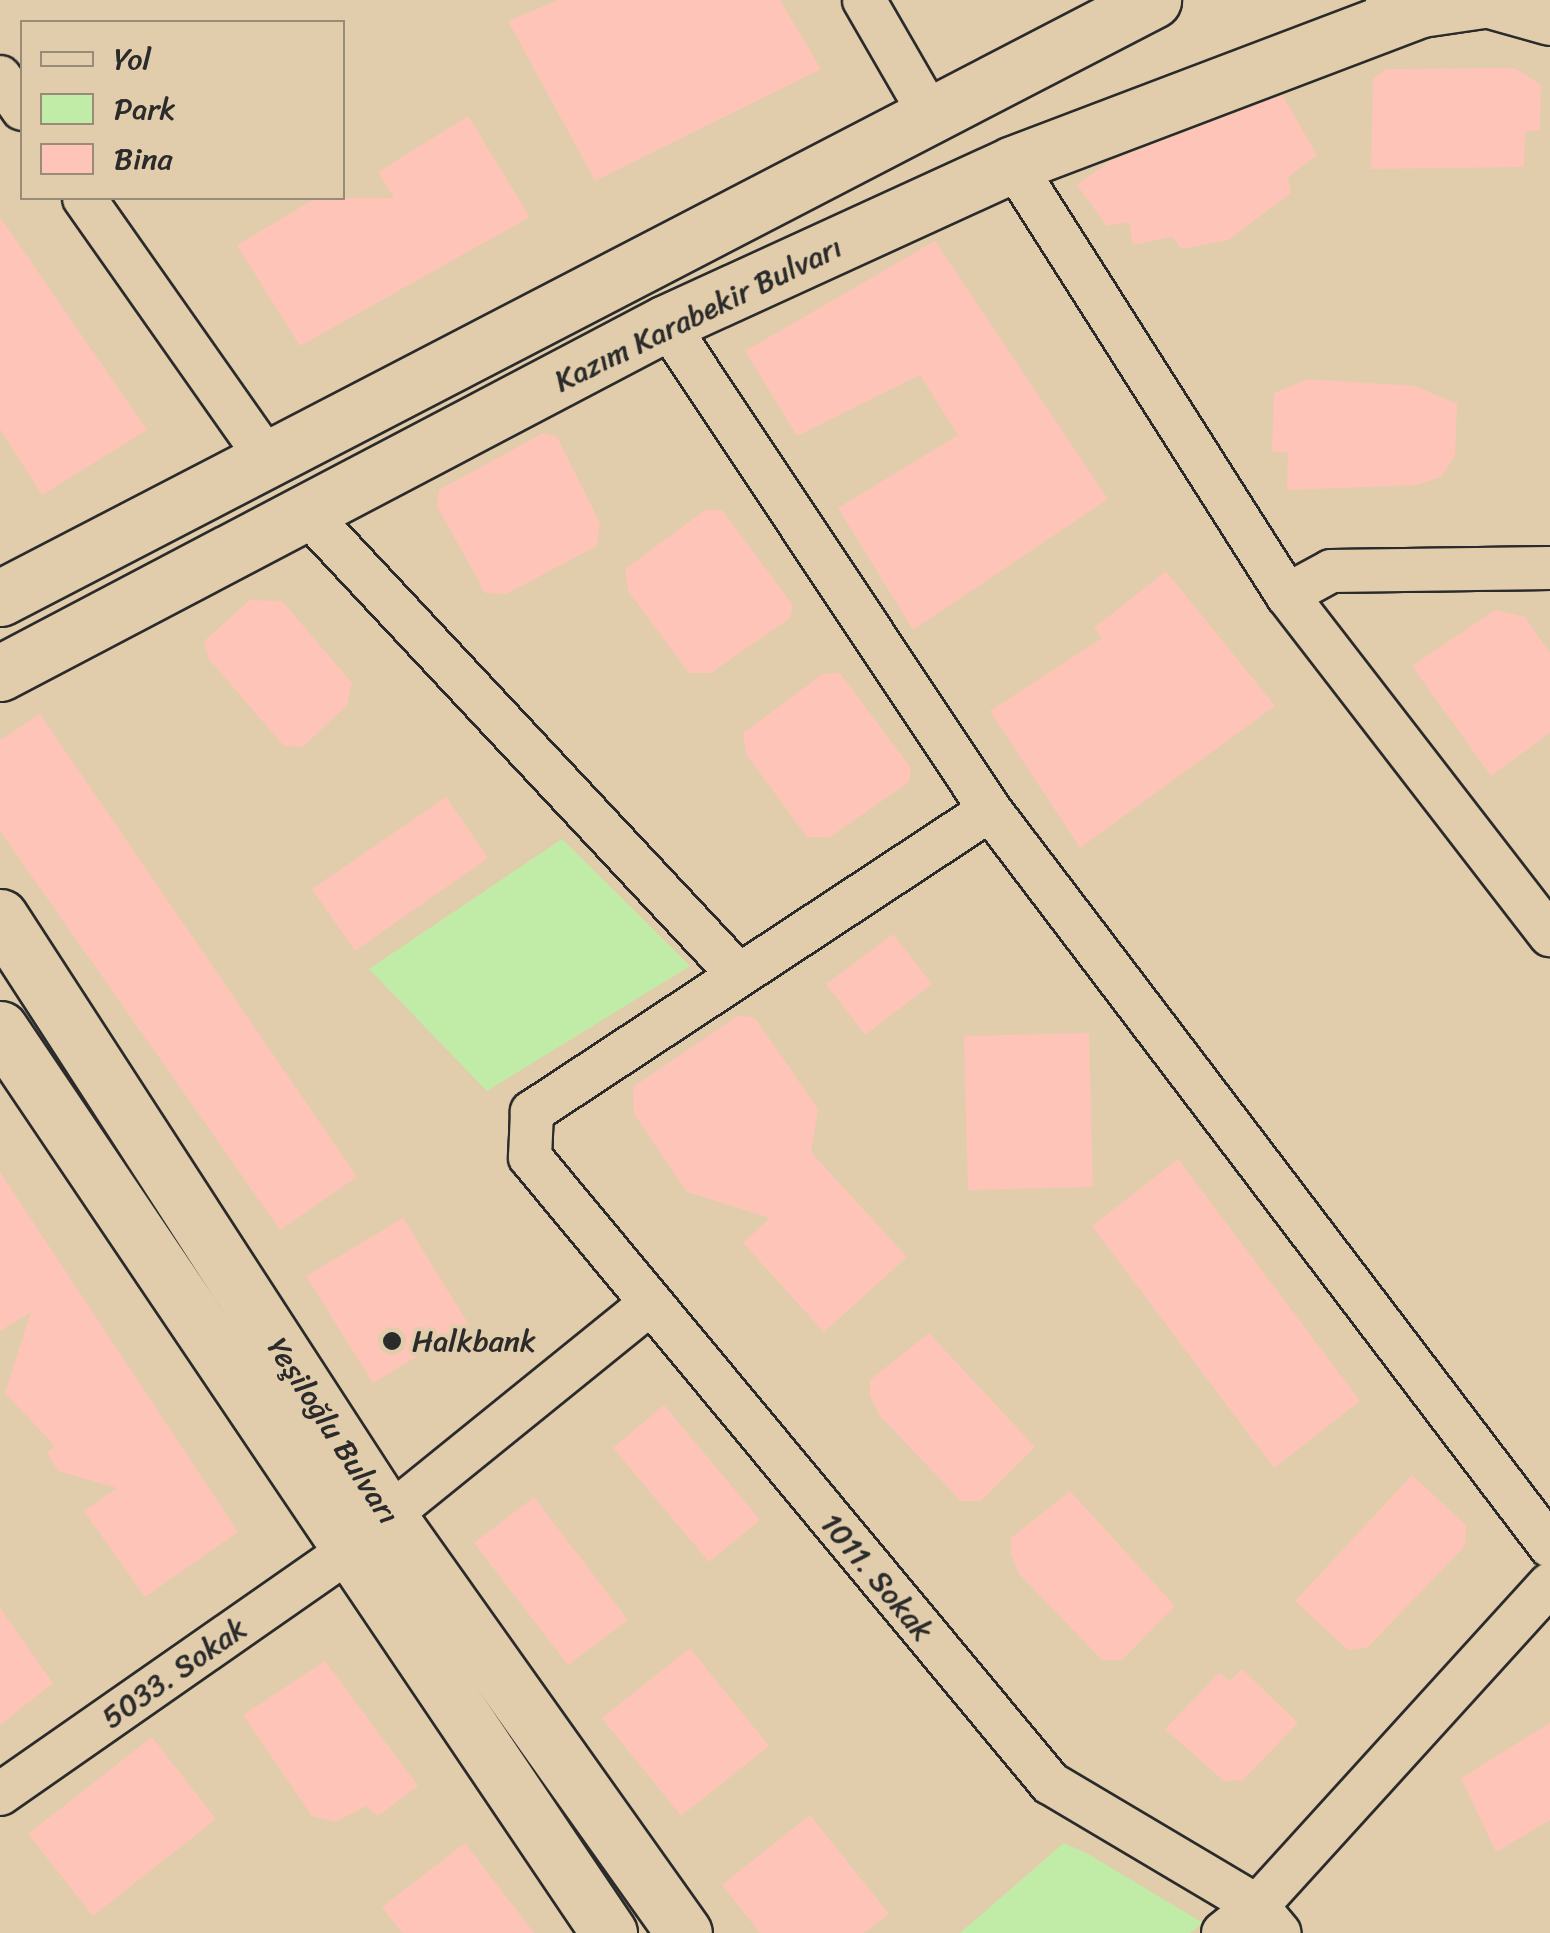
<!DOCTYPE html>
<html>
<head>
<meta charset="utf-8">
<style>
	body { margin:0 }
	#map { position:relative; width:1550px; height:1933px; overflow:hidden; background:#e1cdab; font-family:Sriracha,sans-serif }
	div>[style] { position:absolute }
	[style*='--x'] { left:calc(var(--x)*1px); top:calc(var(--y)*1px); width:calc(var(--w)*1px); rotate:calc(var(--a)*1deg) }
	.green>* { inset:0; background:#c1eca8 }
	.building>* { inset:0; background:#fec4b7 }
	.roads { filter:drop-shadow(2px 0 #2b2b2b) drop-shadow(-2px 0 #2b2b2b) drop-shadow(0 2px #2b2b2b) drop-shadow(0 -2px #2b2b2b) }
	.minor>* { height:42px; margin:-21px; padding:0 21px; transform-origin:21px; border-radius:21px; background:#e1cdab }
	.major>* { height:55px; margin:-27.5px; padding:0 27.5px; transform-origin:27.5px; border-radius:27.5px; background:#e1cdab }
	.dots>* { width:28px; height:28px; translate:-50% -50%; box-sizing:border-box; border:5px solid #e1cdab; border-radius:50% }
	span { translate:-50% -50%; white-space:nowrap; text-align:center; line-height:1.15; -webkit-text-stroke:8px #e1cdab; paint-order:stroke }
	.street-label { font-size:30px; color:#2b2b2b }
	.poi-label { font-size:30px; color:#2b2b2b }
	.left { translate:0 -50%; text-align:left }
	.legend { position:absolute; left:20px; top:20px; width:325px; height:180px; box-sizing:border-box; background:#e1cdab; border:2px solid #988c78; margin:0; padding:12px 18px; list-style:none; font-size:30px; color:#2b2b2b }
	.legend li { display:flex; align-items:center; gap:20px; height:50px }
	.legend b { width:50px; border:2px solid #988c78 }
</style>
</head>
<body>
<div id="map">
	<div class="green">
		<div style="clip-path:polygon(562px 839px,690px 966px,487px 1091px,369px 969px)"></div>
		<div style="clip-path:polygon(1064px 1843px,1088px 1854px,1203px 1923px,1190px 1933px,960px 1933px)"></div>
	</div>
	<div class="building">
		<div style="clip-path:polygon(559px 0,780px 0,821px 69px,595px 181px,508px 21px)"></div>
		<div style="clip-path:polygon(1514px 68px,1541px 85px,1540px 130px,1525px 132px,1524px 167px,1371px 169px,1373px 79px,1386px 69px)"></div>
		<div style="clip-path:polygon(1282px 95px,1317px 155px,1288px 177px,1291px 193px,1228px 240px,1182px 249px,1172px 237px,1133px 245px,1129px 222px,1107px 226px,1077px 185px,1110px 161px)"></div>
		<div style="clip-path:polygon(468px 116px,530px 217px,300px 346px,237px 245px,316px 198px,394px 198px,378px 172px)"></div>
		<div style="clip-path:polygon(0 217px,147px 430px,42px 495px,0 429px)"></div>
		<div style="clip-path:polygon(935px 241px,1108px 499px,913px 630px,838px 508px,958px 435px,920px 375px,797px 436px,745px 351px)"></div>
		<div style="clip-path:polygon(1308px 379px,1415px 386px,1457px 404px,1455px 456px,1441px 477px,1417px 485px,1287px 490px,1288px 452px,1272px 452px,1274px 393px)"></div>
		<div style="clip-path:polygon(543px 433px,557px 437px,600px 523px,597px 546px,506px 594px,485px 593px,437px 506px,439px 490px)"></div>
		<div style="clip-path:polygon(705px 510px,722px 510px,793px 605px,790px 618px,711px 673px,689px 673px,628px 591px,625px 569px)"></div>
		<div style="clip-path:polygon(1166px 571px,1275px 706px,1080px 848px,990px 711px,1102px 638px,1094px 628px)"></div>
		<div style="clip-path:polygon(250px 600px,282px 601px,352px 683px,347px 705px,303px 747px,284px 746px,209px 659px,204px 641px)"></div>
		<div style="clip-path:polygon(1495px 610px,1525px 617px,1550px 653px,1550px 733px,1491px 776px,1412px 666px)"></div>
		<div style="clip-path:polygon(840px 673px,911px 768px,909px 782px,830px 837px,807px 837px,746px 754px,743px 733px,823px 674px)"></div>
		<div style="clip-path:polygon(40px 714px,357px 1177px,280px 1230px,0 831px,0 740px)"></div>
		<div style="clip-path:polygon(446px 797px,488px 858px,355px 951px,312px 889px)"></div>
		<div style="clip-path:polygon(893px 934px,932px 984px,865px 1035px,826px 984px)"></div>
		<div style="clip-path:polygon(739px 1015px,755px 1018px,818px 1109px,811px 1152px,907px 1257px,824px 1332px,743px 1243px,770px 1218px,687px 1192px,634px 1114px,633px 1087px)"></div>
		<div style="clip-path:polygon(1089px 1033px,1093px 1187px,968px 1190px,964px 1036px)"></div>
		<div style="clip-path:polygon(1178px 1159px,1360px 1401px,1274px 1468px,1092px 1226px)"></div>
		<div style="clip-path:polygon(0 1172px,238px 1532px,145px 1597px,84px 1511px,117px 1488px,58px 1471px,47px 1453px,55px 1446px,5px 1393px,31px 1312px,0 1331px)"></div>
		<div style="clip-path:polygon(403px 1218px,469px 1325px,373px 1383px,306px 1276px)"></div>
		<div style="clip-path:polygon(929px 1333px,1035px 1447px,981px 1501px,961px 1501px,879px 1415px,870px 1395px,870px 1380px)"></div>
		<div style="clip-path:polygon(664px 1405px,760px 1520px,709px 1562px,613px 1448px)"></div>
		<div style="clip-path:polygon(1412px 1475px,1466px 1525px,1465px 1546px,1367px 1648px,1348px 1650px,1295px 1601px)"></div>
		<div style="clip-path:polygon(1070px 1491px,1175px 1606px,1122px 1660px,1102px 1660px,1019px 1574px,1011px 1554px,1011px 1538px)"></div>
		<div style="clip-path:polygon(534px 1497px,628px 1620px,568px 1665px,474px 1543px)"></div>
		<div style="clip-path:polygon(0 1608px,53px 1683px,0 1725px)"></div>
		<div style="clip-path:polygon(690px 1648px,769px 1746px,681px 1816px,602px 1718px)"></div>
		<div style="clip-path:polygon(325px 1661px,418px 1786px,378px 1816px,366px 1806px,336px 1822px,312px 1816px,243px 1715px)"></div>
		<div style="clip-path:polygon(1242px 1669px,1298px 1723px,1243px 1780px,1224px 1781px,1165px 1729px,1219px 1673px,1230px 1681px)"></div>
		<div style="clip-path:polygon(1550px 1723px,1550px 1820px,1496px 1852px,1461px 1778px)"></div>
		<div style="clip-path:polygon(152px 1737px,216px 1819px,93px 1916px,28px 1834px)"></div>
		<div style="clip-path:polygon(810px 1815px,889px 1914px,864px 1933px,760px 1933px,722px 1885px)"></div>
		<div style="clip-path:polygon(465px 1843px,534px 1933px,402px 1933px,382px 1907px)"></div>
	</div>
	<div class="roads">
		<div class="minor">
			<div style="--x:864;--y:0;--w:134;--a:60"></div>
			<div style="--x:0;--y:77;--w:39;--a:55"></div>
			<div style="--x:1013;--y:164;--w:511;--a:57.55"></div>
			<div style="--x:1287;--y:595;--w:430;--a:52.3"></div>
			<div style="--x:84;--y:198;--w:324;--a:54.9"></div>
			<div style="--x:666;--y:323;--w:585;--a:56.36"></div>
			<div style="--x:990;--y:810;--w:925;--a:52.73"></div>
			<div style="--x:305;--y:511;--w:634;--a:46.92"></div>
			<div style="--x:1287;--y:595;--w:50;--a:-28.6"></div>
			<div style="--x:1331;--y:571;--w:219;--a:-0.8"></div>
			<div style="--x:990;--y:810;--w:549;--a:146.6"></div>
			<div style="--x:532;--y:1112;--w:45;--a:92.5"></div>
			<div style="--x:530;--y:1157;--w:814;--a:50.28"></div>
			<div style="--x:1050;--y:1783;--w:241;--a:30.7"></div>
			<div style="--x:1257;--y:1906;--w:35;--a:50"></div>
			<div style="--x:388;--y:1516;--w:337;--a:-39"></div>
			<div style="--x:0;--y:1794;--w:423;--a:-34.9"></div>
			<div style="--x:1223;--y:1933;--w:43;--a:-38.5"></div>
			<div style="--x:1257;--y:1906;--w:435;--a:-47.7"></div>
		</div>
		<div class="major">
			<div style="--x:1393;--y:0;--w:29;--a:18"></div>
			<div style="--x:1421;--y:9;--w:62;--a:-8.4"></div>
			<div style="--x:1490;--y:0;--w:62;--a:15.8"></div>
			<div style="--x:0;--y:598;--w:1299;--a:-27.41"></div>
			<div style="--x:0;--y:673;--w:752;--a:-27.72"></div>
			<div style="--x:666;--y:323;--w:382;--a:-24.6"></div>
			<div style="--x:1013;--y:164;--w:436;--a:-20.8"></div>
			<div style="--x:0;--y:917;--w:714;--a:57.07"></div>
			<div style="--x:388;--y:1516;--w:511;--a:54.63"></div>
			<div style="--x:0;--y:1029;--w:1090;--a:56.03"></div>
		</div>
	</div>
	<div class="dots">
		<div style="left:392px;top:1341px;background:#2b2b2b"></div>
	</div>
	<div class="street-label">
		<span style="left:698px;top:314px;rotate:-26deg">Kazım Karabekir Bulvarı</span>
		<span style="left:333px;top:1431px;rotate:57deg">Yeşiloğlu Bulvarı</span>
		<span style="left:877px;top:1577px;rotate:50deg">1011. Sokak</span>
		<span style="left:174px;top:1673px;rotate:-35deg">5033. Sokak</span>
	</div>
	<div class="poi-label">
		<span class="left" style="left:412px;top:1341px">Halkbank</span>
	</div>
	<ul class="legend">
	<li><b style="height:12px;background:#e1cdab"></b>Yol</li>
	<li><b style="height:28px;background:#c1eca8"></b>Park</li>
	<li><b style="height:28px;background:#fec4b7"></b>Bina</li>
	</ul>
</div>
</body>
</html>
